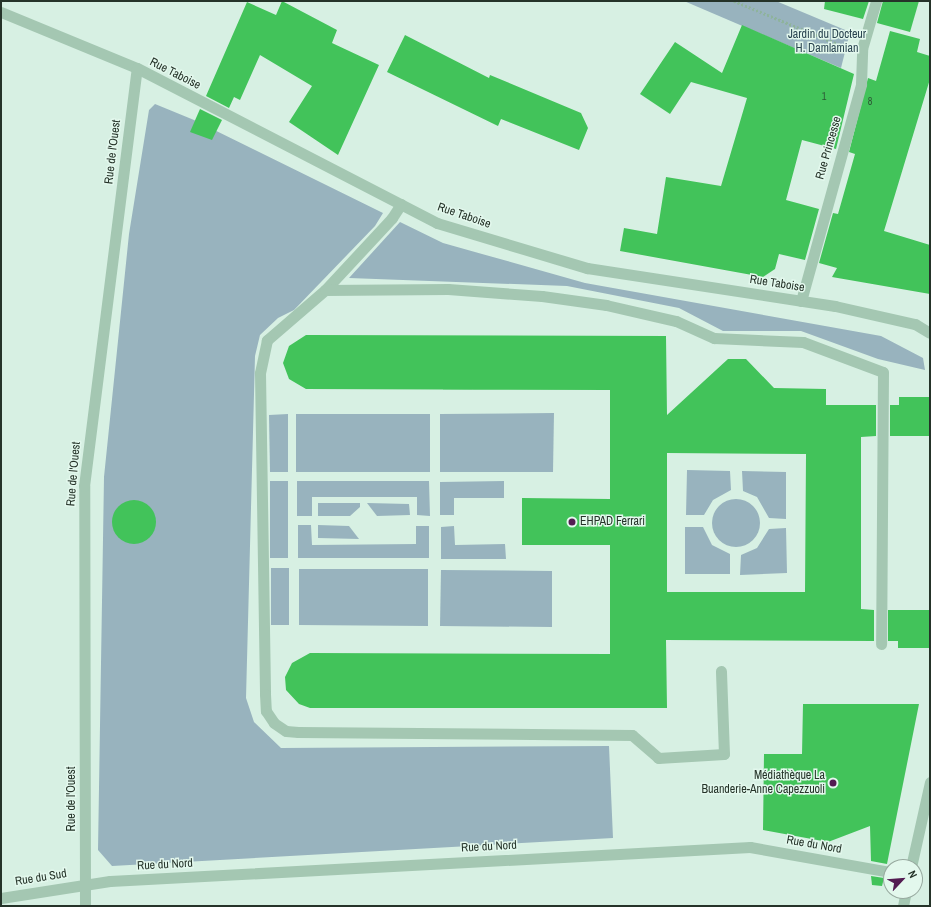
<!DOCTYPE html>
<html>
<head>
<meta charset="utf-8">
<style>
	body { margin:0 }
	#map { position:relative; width:931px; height:907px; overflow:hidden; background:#d7f0e3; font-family:"Archivo Narrow",sans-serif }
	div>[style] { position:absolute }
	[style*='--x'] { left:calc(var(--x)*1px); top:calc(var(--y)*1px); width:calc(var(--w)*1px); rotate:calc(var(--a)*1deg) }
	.green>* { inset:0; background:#98b3be }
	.round { border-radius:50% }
	.building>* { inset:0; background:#42c35a }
	.path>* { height:2.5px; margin-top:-1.25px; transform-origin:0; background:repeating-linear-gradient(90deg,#8eb39c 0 2px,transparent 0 4px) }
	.service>* { height:11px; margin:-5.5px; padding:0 5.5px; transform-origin:5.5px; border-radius:5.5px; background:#a4c7b2 }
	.minor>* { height:11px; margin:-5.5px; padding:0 5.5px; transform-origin:5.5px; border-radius:5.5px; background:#a4c7b2 }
	.dots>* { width:11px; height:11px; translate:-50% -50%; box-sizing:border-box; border:2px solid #e3f8ed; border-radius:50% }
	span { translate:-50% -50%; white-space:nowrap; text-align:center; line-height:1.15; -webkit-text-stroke:3px #e3f8ed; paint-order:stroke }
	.number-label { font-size:10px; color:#2c5735 }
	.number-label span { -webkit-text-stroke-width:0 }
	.park-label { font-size:12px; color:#2a4450 }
	.street-label { font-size:12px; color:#253329 }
	.poi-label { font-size:12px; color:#253329 }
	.left { translate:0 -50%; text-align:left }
	.right { translate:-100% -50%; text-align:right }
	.frame { position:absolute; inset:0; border:2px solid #253329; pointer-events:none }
	.north { position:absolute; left:883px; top:859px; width:40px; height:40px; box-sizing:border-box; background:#e3f8ed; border:1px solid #97a99f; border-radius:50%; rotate:64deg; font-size:11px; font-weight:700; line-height:16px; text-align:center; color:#253329 }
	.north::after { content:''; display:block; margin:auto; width:14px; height:18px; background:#531c52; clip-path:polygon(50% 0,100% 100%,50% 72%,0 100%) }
</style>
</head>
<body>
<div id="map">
	<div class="green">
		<div style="clip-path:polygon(684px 1px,776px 1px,850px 32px,841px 68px)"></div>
		<div style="clip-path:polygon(155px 104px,194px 120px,383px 213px,375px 226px,294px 310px,278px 318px,260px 335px,255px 356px,246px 698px,254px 722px,281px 748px,609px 746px,613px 838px,112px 866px,98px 850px,104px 477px,129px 234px,149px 110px)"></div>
		<div style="clip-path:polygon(400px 222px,443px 243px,585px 283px,881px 336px,923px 358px,925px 370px,878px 359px,801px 331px,723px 331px,679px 308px,567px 286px,349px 278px)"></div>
		<div style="clip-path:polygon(554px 413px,553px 472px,440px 472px,440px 414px)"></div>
		<div style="clip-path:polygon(288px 414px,288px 472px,270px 472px,269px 415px)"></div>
		<div style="clip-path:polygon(296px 414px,430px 414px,430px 472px,296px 472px)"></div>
		<div style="clip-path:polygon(687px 470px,730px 471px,731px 490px,713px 500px,704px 515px,686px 515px)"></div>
		<div style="clip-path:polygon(742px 471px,786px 472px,786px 519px,769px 518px,757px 497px,743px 491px)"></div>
		<div style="clip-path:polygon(270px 481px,288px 481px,288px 558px,270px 558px)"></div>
		<div style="clip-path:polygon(297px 481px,429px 481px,430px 516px,417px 515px,417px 497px,312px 497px,312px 516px,297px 516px)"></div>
		<div style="clip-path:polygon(504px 481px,504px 498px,454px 498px,454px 515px,440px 515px,440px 482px)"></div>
		<div class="round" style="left:712px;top:499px;width:48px;height:48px"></div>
		<div style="clip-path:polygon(318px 503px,360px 503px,360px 507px,350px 516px,318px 516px)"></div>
		<div style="clip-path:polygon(367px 503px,409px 504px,410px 515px,377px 516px)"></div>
		<div style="clip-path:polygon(298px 525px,311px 525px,312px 545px,416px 544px,416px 526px,429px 526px,429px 558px,298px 558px)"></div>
		<div style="clip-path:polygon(318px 525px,349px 526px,359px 539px,318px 538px)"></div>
		<div style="clip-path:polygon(454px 526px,455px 545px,505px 544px,506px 559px,441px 559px,441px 527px)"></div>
		<div style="clip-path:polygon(685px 527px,703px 527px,712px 545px,730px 554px,730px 574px,685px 574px)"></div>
		<div style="clip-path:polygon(786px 528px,787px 573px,740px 575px,741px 555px,757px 548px,769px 529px)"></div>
		<div style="clip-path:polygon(271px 568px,289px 568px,289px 625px,271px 625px)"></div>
		<div style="clip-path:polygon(299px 569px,428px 569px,428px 626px,299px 625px)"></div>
		<div style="clip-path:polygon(441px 570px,552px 571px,552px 627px,440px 626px)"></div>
	</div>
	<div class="building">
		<div style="clip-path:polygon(282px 1px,337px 30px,332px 43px,379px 65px,338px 155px,289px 122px,312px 86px,260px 55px,240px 100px,234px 97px,229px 108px,206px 96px,247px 2px,276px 15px)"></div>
		<div style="clip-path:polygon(825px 1px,869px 1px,863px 19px,824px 9px)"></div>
		<div style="clip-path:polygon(883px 1px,919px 1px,910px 32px,877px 23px)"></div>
		<div style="clip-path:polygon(742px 25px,854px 74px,836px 149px,802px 140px,786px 200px,819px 209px,805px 260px,779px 254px,775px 269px,763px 277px,620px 251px,624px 228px,657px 234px,666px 177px,721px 186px,747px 98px,691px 82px,670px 114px,640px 94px,675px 42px,722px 73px)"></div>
		<div style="clip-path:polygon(890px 31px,920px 39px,917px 52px,930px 56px,930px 79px,884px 231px,930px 245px,930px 294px,832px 277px,837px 268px,819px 263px,833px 213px,838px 214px,855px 154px,849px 152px,868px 78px,876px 81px)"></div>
		<div style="clip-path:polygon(405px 35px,489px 78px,490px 75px,581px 113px,588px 128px,579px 150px,501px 119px,498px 126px,387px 72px)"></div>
		<div style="clip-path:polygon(200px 109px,222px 120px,212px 140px,190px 132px)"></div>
		<div style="clip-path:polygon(evenodd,306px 335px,666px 336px,667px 415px,728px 359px,746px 359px,774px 388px,826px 389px,826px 405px,876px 405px,876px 436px,861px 437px,861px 609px,874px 610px,874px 641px,666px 640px,667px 708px,310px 708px,299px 704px,286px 690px,285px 677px,292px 663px,310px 653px,610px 654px,610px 545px,522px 545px,522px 498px,610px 499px,610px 390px,306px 389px,289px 379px,283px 363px,289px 346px,306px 335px,667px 453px,806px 454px,805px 592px,667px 592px,667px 453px)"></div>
		<div style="clip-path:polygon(899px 397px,930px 397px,930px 436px,890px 436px,890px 405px,899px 405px)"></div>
		<div class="round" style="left:112px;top:500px;width:44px;height:44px"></div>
		<div style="clip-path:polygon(888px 610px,930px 610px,930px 648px,898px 648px,898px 641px,888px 641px)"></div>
		<div style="clip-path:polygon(803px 704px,919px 704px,887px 864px,871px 861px,870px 826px,828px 842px,763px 830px,764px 754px,802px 754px)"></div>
		<div style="clip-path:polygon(871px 876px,884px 878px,882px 886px,872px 885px)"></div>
	</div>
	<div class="path">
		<div style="--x:734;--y:1;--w:115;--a:22.5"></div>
	</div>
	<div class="service">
		<div style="--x:401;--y:204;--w:17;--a:123"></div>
		<div style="--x:392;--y:218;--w:98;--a:132.9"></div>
		<div style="--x:325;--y:290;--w:77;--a:139.2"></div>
		<div style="--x:267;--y:340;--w:34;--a:102"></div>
		<div style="--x:260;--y:373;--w:321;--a:89.1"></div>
		<div style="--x:265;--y:694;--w:17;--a:87"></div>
		<div style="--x:266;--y:711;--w:14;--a:56"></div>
		<div style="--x:274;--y:723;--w:14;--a:34"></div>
		<div style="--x:286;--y:731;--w:12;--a:5"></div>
		<div style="--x:298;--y:732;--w:334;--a:0.5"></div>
		<div style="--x:632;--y:735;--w:35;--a:41"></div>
		<div style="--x:658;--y:758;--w:66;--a:-3.5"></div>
		<div style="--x:724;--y:754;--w:83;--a:-92.1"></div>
		<div style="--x:325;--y:290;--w:123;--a:-0.5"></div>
		<div style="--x:448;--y:289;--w:94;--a:4.3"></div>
		<div style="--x:542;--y:296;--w:65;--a:8"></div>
		<div style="--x:606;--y:305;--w:72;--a:12.9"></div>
		<div style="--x:676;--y:321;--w:42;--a:24.1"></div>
		<div style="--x:714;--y:338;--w:89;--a:2.6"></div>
		<div style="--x:803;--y:342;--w:85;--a:20.6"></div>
		<div style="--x:883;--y:372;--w:272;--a:90.4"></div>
	</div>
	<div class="minor">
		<div style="--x:1;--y:12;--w:147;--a:22.4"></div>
		<div style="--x:137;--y:68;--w:338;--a:27.3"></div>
		<div style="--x:437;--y:223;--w:157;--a:16.7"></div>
		<div style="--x:587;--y:268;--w:251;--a:8.7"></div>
		<div style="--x:835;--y:306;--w:82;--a:12.7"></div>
		<div style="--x:915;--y:324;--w:17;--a:31"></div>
		<div style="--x:801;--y:301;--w:225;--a:-74.5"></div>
		<div style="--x:861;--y:84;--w:35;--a:-88"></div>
		<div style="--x:862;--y:49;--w:50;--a:-73.7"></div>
		<div style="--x:911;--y:867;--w:87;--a:-77.4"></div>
		<div style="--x:1;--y:898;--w:110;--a:-8.9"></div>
		<div style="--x:110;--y:881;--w:641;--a:-3.04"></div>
		<div style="--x:750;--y:847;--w:143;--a:10.1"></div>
		<div style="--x:85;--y:906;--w:420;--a:-90.1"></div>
		<div style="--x:84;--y:486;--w:421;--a:-82.8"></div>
		<div style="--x:903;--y:906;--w:15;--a:-79"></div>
	</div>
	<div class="dots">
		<div style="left:572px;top:522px;background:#531c52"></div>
		<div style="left:833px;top:783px;background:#531c52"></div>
	</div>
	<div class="number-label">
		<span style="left:824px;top:97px">1</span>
		<span style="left:870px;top:102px">8</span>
	</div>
	<div class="park-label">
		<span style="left:827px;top:42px">Jardin du Docteur<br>H. Damlamian</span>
	</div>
	<div class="street-label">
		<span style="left:175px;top:74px;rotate:27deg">Rue Taboise</span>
		<span style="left:829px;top:148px;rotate:-74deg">Rue Princesse</span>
		<span style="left:113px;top:152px;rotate:-83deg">Rue de l'Ouest</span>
		<span style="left:464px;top:216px;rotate:19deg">Rue Taboise</span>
		<span style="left:777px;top:284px;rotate:9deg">Rue Taboise</span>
		<span style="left:74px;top:474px;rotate:-85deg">Rue de l'Ouest</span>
		<span style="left:72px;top:799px;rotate:-90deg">Rue de l'Ouest</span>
		<span style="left:814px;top:845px;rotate:10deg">Rue du Nord</span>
		<span style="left:489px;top:847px;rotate:-3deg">Rue du Nord</span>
		<span style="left:165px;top:865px;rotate:-3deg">Rue du Nord</span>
		<span style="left:41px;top:878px;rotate:-9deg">Rue du Sud</span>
	</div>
	<div class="poi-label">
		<span class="left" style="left:580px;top:522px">EHPAD Ferrari</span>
		<span class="right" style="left:825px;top:783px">Médiathèque La<br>Buanderie-Anne Capezzuoli</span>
	</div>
	<div class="frame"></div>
	<div class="north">N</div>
</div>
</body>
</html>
